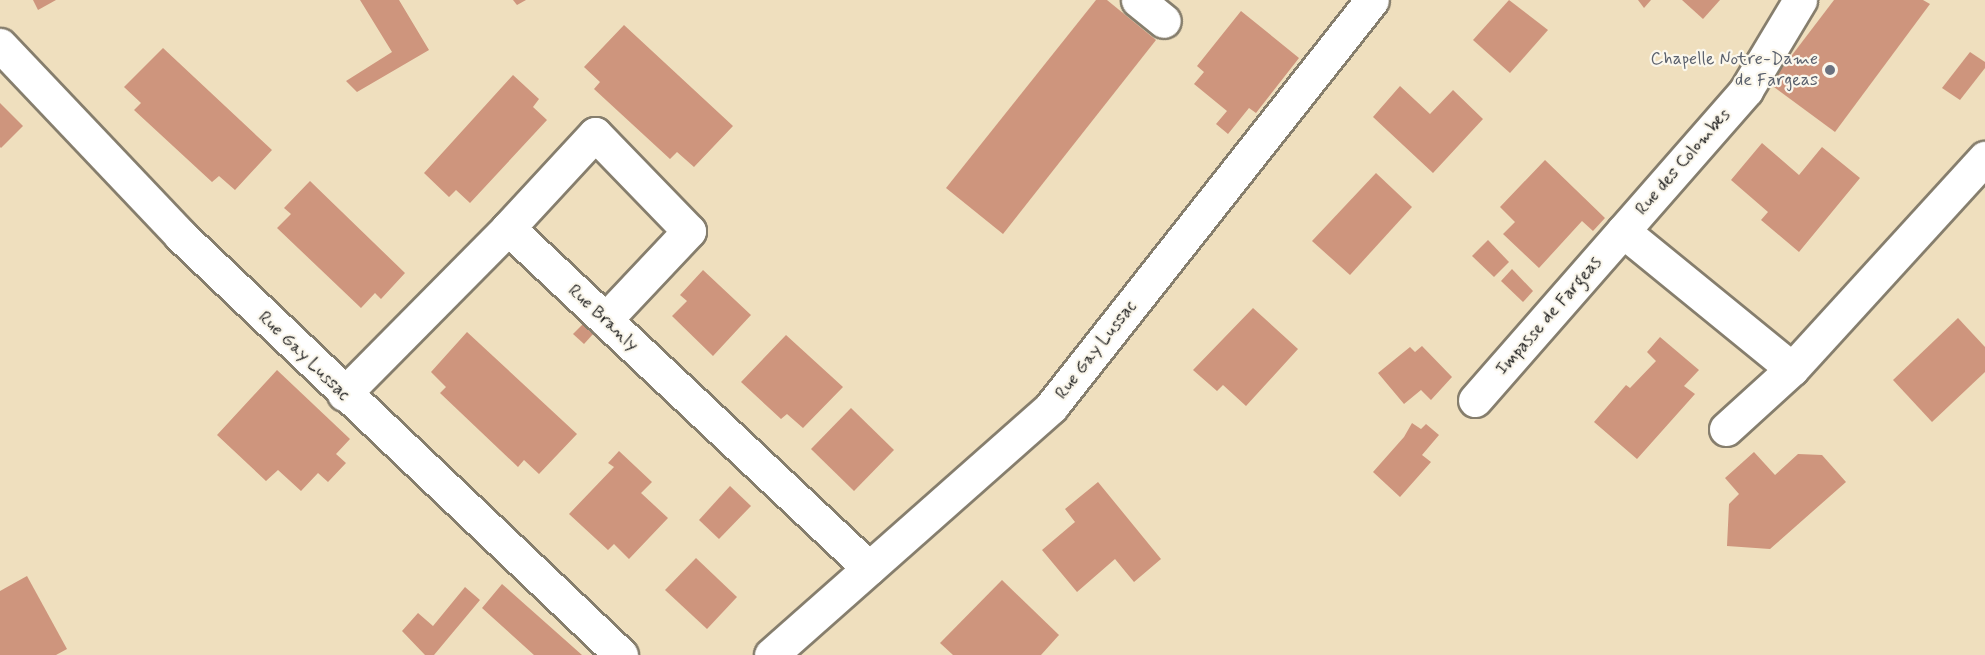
<!DOCTYPE html>
<html>
<head>
<meta charset="utf-8">
<style>
	body { margin:0 }
	#map { position:relative; width:1985px; height:655px; overflow:hidden; background:#efdfbe; font-family:Mynerve,sans-serif }
	div>[style] { position:absolute }
	[style*='--x'] { left:calc(var(--x)*1px); top:calc(var(--y)*1px); width:calc(var(--w)*1px); rotate:calc(var(--a)*1deg) }
	.building>* { inset:0; background:#ce957d }
	.roads { filter:drop-shadow(2px 0 #867e6d) drop-shadow(-2px 0 #867e6d) drop-shadow(0 2px #867e6d) drop-shadow(0 -2px #867e6d) }
	.minor>* { height:33px; margin:-16.5px; padding:0 16.5px; transform-origin:16.5px; border-radius:16.5px; background:#fff }
	.dots>* { width:16px; height:16px; translate:-50% -50%; box-sizing:border-box; border:3px solid #fbf7ec; border-radius:50% }
	span { translate:-50% -50%; white-space:nowrap; text-align:center; line-height:1.15; -webkit-text-stroke:4.5px #fbf7ec; paint-order:stroke }
	.worship-label { font-size:18px; color:#5b616d }
	.right { translate:-100% -50%; text-align:right }
	.street-label { font-size:18px; color:#1c1c1c }
</style>
</head>
<body>
<div id="map">
	<div class="building">
		<div style="clip-path:polygon(33px 0,56px 0,38px 10px)"></div>
		<div style="clip-path:polygon(360px 0,399px 0,429px 50px,357px 92px,346px 81px,392px 52px)"></div>
		<div style="clip-path:polygon(513px 0,526px 0,517px 5px)"></div>
		<div style="clip-path:polygon(1096px 0,1107px 0,1156px 40px,1003px 234px,946px 188px)"></div>
		<div style="clip-path:polygon(1509px 0,1548px 30px,1510px 73px,1473px 40px)"></div>
		<div style="clip-path:polygon(1638px 0,1651px 0,1644px 8px)"></div>
		<div style="clip-path:polygon(1682px 0,1720px 0,1703px 19px)"></div>
		<div style="clip-path:polygon(1834px 0,1923px 0,1930px 4px,1835px 132px,1770px 84px)"></div>
		<div style="clip-path:polygon(1241px 11px,1299px 58px,1256px 113px,1249px 108px,1228px 134px,1216px 124px,1227px 111px,1194px 84px,1204px 72px,1197px 66px)"></div>
		<div style="clip-path:polygon(624px 25px,733px 126px,694px 167px,677px 152px,670px 159px,594px 89px,600px 82px,584px 67px)"></div>
		<div style="clip-path:polygon(163px 48px,272px 150px,235px 190px,219px 176px,212px 182px,134px 110px,141px 103px,124px 87px)"></div>
		<div style="clip-path:polygon(1970px 52px,1985px 62px,1985px 68px,1960px 100px,1942px 88px)"></div>
		<div style="clip-path:polygon(513px 75px,539px 99px,533px 107px,547px 120px,470px 203px,456px 190px,449px 197px,424px 173px)"></div>
		<div style="clip-path:polygon(1400px 86px,1430px 114px,1453px 90px,1483px 119px,1433px 173px,1373px 117px)"></div>
		<div style="clip-path:polygon(0 103px,23px 126px,1px 148px,0 147px)"></div>
		<div style="clip-path:polygon(1762px 143px,1799px 175px,1822px 147px,1860px 178px,1799px 252px,1761px 220px,1768px 212px,1731px 180px)"></div>
		<div style="clip-path:polygon(1545px 160px,1605px 218px,1593px 231px,1582px 221px,1539px 268px,1503px 234px,1515px 222px,1500px 207px)"></div>
		<div style="clip-path:polygon(1376px 173px,1412px 207px,1350px 275px,1312px 241px)"></div>
		<div style="clip-path:polygon(310px 181px,405px 273px,381px 299px,375px 293px,361px 308px,277px 228px,291px 214px,284px 208px)"></div>
		<div style="clip-path:polygon(1488px 240px,1509px 262px,1494px 277px,1472px 256px)"></div>
		<div style="clip-path:polygon(1512px 269px,1533px 291px,1523px 302px,1501px 281px)"></div>
		<div style="clip-path:polygon(703px 270px,751px 315px,713px 356px,672px 316px,687px 301px,680px 295px)"></div>
		<div style="clip-path:polygon(1253px 308px,1298px 349px,1246px 406px,1223px 385px,1217px 391px,1193px 370px)"></div>
		<div style="clip-path:polygon(1958px 318px,1985px 347px,1985px 372px,1932px 422px,1893px 380px)"></div>
		<div style="clip-path:polygon(583px 324px,594px 333px,584px 344px,573px 334px)"></div>
		<div style="clip-path:polygon(467px 332px,577px 434px,539px 474px,524px 460px,518px 467px,440px 393px,446px 387px,431px 372px)"></div>
		<div style="clip-path:polygon(786px 335px,843px 387px,803px 428px,787px 414px,781px 419px,741px 382px)"></div>
		<div style="clip-path:polygon(1660px 337px,1699px 370px,1684px 386px,1695px 394px,1637px 459px,1594px 422px,1626px 385px,1630px 388px,1656px 361px,1647px 352px)"></div>
		<div style="clip-path:polygon(1422px 346px,1452px 377px,1431px 400px,1421px 390px,1404px 404px,1378px 373px,1410px 347px,1415px 352px)"></div>
		<div style="clip-path:polygon(277px 370px,350px 439px,336px 454px,346px 463px,328px 482px,318px 473px,301px 491px,278px 470px,266px 481px,217px 435px)"></div>
		<div style="clip-path:polygon(851px 408px,894px 450px,854px 491px,811px 449px)"></div>
		<div style="clip-path:polygon(1412px 423px,1421px 429px,1426px 424px,1439px 435px,1422px 455px,1431px 462px,1400px 497px,1373px 472px,1404px 437px)"></div>
		<div style="clip-path:polygon(619px 451px,652px 482px,641px 493px,668px 518px,629px 559px,614px 544px,608px 550px,569px 514px,614px 467px,608px 463px)"></div>
		<div style="clip-path:polygon(1754px 452px,1775px 475px,1798px 454px,1822px 455px,1846px 482px,1770px 549px,1727px 546px,1729px 504px,1739px 494px,1725px 478px)"></div>
		<div style="clip-path:polygon(1098px 482px,1161px 559px,1134px 582px,1115px 559px,1077px 592px,1042px 550px,1075px 522px,1065px 509px)"></div>
		<div style="clip-path:polygon(730px 486px,751px 506px,719px 539px,699px 520px)"></div>
		<div style="clip-path:polygon(696px 558px,737px 597px,707px 629px,665px 590px)"></div>
		<div style="clip-path:polygon(27px 576px,67px 649px,56px 655px,0 655px,0 591px)"></div>
		<div style="clip-path:polygon(1002px 580px,1059px 635px,1041px 655px,953px 655px,940px 643px)"></div>
		<div style="clip-path:polygon(502px 584px,511px 592px,582px 655px,534px 655px,482px 608px)"></div>
		<div style="clip-path:polygon(465px 587px,480px 600px,434px 655px,425px 655px,402px 631px,418px 613px,433px 626px)"></div>
	</div>
	<div class="roads">
		<div class="minor">
			<div style="--x:1138;--y:0;--w:33;--a:39"></div>
			<div style="--x:0;--y:45;--w:262;--a:46.5"></div>
			<div style="--x:180;--y:235;--w:609;--a:43.6"></div>
			<div style="--x:508;--y:228;--w:128;--a:-47.2"></div>
			<div style="--x:595;--y:134;--w:135;--a:45.9"></div>
			<div style="--x:689;--y:231;--w:122;--a:133.3"></div>
			<div style="--x:1623;--y:231;--w:218;--a:39.2"></div>
			<div style="--x:344;--y:394;--w:233;--a:-45.3"></div>
			<div style="--x:508;--y:228;--w:496;--a:43.3"></div>
			<div style="--x:1475;--y:400;--w:412;--a:-48.8"></div>
			<div style="--x:1746;--y:90;--w:105;--a:-59"></div>
			<div style="--x:1726;--y:429;--w:89;--a:-42.3"></div>
			<div style="--x:1792;--y:369;--w:286;--a:-47.6"></div>
			<div style="--x:771;--y:655;--w:374;--a:-41.5"></div>
			<div style="--x:1051;--y:407;--w:518;--a:-51.74"></div>
		</div>
	</div>
	<div class="dots">
		<div style="left:1830px;top:70px;background:#6b7280"></div>
	</div>
	<div class="worship-label">
		<span class="right" style="left:1818px;top:70px">Chapelle Notre-Dame<br>de Fargeas</span>
	</div>
	<div class="street-label">
		<span style="left:1683px;top:162px;rotate:-49deg">Rue des Colombes</span>
		<span style="left:1549px;top:316px;rotate:-49deg">Impasse de Fargeas</span>
		<span style="left:603px;top:318px;rotate:43deg">Rue Branly</span>
		<span style="left:1096px;top:350px;rotate:-52deg">Rue Gay Lussac</span>
		<span style="left:304px;top:356px;rotate:44deg">Rue Gay Lussac</span>
	</div>
</div>
</body>
</html>
